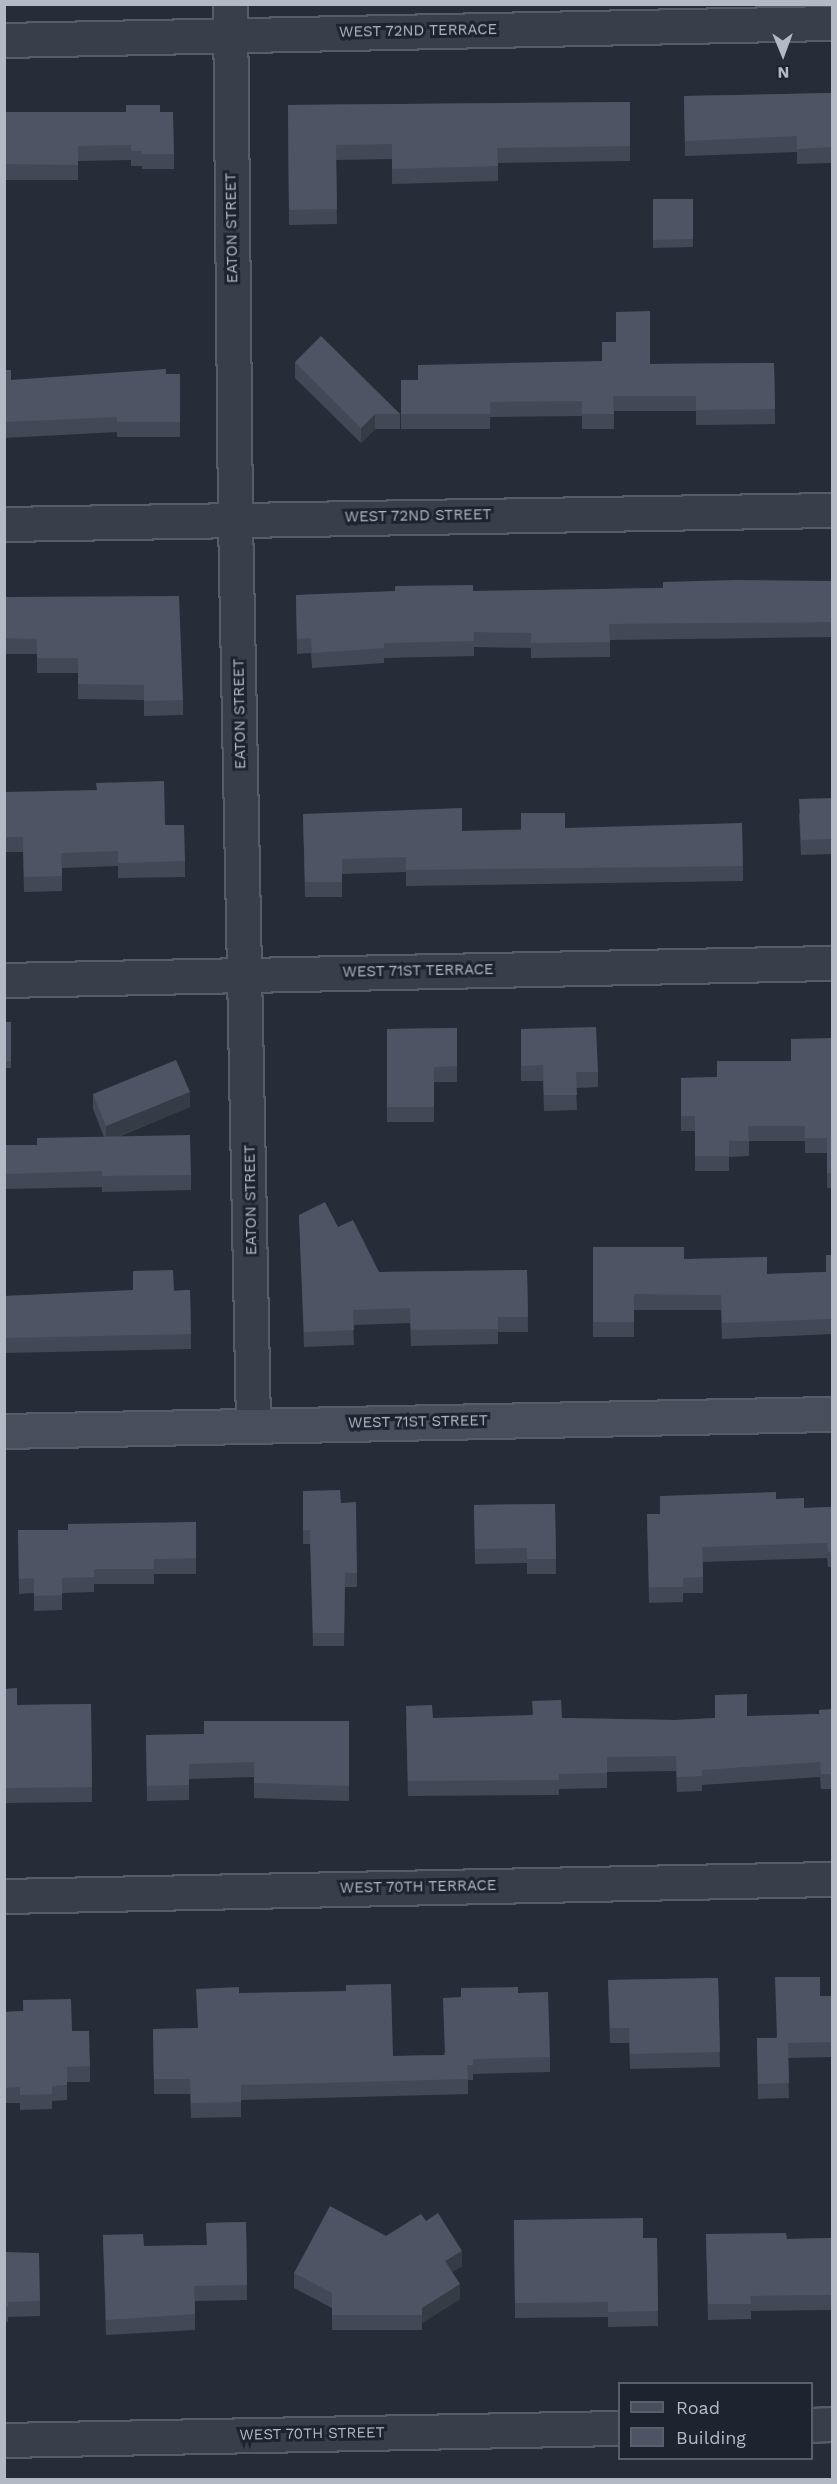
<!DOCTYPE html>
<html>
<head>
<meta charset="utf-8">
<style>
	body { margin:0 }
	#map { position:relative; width:837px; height:2484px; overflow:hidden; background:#252d39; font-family:"Work Sans",sans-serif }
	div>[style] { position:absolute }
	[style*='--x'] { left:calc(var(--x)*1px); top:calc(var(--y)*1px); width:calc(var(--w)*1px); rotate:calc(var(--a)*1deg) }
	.roads { filter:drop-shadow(2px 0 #565d68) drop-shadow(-2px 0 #565d68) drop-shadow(0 2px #565d68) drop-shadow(0 -2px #565d68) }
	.street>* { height:33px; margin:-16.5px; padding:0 16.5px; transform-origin:16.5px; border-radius:16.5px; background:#383f4a }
	.secondary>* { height:33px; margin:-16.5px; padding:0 16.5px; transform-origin:16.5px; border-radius:16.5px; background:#474e5c }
	.wall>* { inset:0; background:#424956 }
	.shaded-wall>* { inset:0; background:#363c46 }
	.building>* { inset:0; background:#4d5564 }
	span { translate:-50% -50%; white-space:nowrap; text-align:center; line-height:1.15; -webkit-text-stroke:6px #1d242f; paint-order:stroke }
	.street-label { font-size:15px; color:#b3bac5 }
	.frame { position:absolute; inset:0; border:6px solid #b3bac5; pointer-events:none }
	.legend { position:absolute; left:618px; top:2382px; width:195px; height:78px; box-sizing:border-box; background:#1d242f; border:2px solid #59606b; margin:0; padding:8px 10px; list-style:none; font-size:18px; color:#b3bac5 }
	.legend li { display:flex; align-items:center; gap:12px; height:30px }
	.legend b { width:30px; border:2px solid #59606b }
	.north { position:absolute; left:753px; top:24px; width:60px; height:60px; -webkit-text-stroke:4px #1d242f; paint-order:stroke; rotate:179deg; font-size:16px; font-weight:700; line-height:24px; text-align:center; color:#b3bac5 }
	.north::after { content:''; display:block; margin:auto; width:21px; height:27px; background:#b3bac5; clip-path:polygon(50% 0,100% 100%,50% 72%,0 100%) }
</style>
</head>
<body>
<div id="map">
	<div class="roads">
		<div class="street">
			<div style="--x:230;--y:4;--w:515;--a:89.44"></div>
			<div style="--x:235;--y:519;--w:905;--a:88.86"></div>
			<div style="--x:4;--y:40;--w:828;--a:-1.18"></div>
			<div style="--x:4;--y:524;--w:828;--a:-0.97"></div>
			<div style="--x:4;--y:980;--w:828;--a:-1.18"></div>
			<div style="--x:4;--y:1896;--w:828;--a:-1.18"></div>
			<div style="--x:812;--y:2425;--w:20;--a:-3"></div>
			<div style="--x:4;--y:2440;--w:616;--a:-1.12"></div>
		</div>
		<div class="secondary">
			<div style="--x:4;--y:1431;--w:828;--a:-1.18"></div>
		</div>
	</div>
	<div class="wall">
		<div style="clip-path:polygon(832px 93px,832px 163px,797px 164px,797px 152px,685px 156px,684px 96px)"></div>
		<div style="clip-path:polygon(630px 102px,630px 161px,498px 163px,498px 181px,392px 184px,392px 159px,336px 160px,337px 224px,289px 225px,288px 105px)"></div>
		<div style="clip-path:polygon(4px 112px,160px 112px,174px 154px,174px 169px,142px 169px,142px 166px,131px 166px,131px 160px,78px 161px,78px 180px,4px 180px)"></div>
		<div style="clip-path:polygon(653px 199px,693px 199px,693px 247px,653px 248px)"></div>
		<div style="clip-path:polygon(295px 362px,400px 414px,400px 429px,375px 429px,361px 443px,295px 378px)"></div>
		<div style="clip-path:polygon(774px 363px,775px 424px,696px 425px,696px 411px,614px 411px,614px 429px,582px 429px,582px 416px,490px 417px,490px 429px,401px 429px,401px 380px,418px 380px,650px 364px)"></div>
		<div style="clip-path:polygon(4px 370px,11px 380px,180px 374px,180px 437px,117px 437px,117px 432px,4px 438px)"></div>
		<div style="clip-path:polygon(832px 581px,832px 637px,610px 640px,610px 657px,531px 658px,531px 648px,474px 647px,474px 656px,384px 658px,384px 663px,312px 668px,311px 653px,297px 654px,296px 595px,473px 591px,663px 588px)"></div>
		<div style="clip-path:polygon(4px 597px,183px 700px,183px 715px,144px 716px,144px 700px,78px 699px,78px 673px,37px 673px,37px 654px,4px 654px)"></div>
		<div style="clip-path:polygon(4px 792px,165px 825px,185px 861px,185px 877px,118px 878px,118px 866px,62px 868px,62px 891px,24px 892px,23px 852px,4px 852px)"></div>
		<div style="clip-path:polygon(832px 798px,832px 854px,801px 855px,799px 814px)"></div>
		<div style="clip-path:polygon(303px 814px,462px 831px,565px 828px,743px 866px,743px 881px,406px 886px,406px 872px,342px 874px,342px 897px,305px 897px)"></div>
		<div style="clip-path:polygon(4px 1022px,11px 1022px,11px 1068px,4px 1068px)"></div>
		<div style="clip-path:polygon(457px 1028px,457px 1082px,434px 1082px,434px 1122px,387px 1122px,387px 1029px)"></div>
		<div style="clip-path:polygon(521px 1029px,598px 1072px,598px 1087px,576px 1088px,577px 1110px,544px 1111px,543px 1081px,521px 1081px)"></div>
		<div style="clip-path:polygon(832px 1038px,832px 1188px,827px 1188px,827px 1153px,805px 1153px,805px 1141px,749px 1141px,749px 1156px,729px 1157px,729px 1171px,695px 1171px,695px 1131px,681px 1131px,681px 1078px,717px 1077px,791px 1061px)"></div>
		<div style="clip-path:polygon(93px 1094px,190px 1107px,118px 1137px,191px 1175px,191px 1190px,102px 1192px,102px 1187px,6px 1189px,6px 1145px,37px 1145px,104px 1137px,93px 1109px)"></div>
		<div style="clip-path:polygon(299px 1215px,338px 1227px,379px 1272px,527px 1270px,528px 1332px,498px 1332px,498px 1344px,411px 1346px,410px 1323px,353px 1325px,354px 1345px,304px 1347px)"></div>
		<div style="clip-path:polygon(593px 1247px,684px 1259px,767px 1274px,826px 1272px,832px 1255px,832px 1334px,722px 1339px,721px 1310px,634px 1310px,634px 1337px,593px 1337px)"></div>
		<div style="clip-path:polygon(190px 1290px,191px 1349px,4px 1353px,4px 1296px)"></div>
		<div style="clip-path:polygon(303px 1491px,341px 1503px,357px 1573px,357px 1587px,345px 1587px,344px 1646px,313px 1646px,310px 1544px,303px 1544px)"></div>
		<div style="clip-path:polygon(776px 1499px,804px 1508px,832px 1507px,832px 1567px,828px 1567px,827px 1558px,703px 1562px,703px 1593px,683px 1593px,683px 1602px,649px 1603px,647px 1514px,660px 1514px)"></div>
		<div style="clip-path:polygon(555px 1504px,556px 1574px,527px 1574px,527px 1563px,475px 1564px,474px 1505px)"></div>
		<div style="clip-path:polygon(196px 1522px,196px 1574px,154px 1574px,154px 1584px,94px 1584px,94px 1592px,62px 1593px,62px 1610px,34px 1611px,34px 1593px,19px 1594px,18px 1530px,68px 1530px)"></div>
		<div style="clip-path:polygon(4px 1689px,17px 1705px,91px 1704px,92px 1802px,4px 1803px)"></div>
		<div style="clip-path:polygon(832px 1709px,832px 1789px,821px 1789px,820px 1777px,702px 1785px,702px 1791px,677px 1792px,676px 1771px,607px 1772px,607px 1788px,559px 1789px,559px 1795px,408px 1796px,406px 1721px,433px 1718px,562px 1718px,675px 1720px,819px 1714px)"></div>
		<div style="clip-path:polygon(349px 1721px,349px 1801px,254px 1798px,254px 1777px,189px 1779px,189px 1800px,147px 1801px,146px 1735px,204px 1734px)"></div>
		<div style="clip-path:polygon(718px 1978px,720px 2067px,630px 2069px,629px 2043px,610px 2043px,608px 1980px)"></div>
		<div style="clip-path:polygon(239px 1993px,393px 2056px,444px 2055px,461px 1997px,518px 1993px,550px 2057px,550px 2072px,473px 2074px,473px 2080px,468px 2080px,468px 2094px,241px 2100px,241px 2117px,191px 2118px,190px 2094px,154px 2094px,153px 2029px,197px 2028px)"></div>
		<div style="clip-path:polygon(820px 1996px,832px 1996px,832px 2057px,788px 2058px,789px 2098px,758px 2099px,757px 2038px,776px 2038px)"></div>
		<div style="clip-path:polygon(23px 2000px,72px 2031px,90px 2066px,90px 2082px,67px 2082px,67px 2100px,52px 2101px,52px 2109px,20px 2110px,20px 2103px,4px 2103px,4px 2012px,23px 2011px)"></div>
		<div style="clip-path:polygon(514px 2220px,643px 2238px,657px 2238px,658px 2326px,608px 2327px,608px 2317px,515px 2318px)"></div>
		<div style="clip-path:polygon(426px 2221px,462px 2266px,452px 2272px,460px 2299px,422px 2323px,422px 2330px,332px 2330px,332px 2308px,294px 2288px,294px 2273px)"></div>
		<div style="clip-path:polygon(246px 2222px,247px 2300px,195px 2301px,195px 2330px,106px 2335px,103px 2235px,144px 2246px,207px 2245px,206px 2223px)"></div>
		<div style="clip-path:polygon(706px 2234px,787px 2239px,832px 2238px,832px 2310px,751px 2311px,751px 2319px,708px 2320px)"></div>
		<div style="clip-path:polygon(4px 2252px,40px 2301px,40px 2316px,8px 2317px,8px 2322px,4px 2322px)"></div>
	</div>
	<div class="shaded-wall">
		<div style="clip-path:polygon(375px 414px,375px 429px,361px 443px,361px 428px)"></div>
		<div style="clip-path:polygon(190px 1092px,190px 1107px,106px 1141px,106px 1126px)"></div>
		<div style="clip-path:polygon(462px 2251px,462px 2266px,445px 2276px,445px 2261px)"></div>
		<div style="clip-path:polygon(460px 2284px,460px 2299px,422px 2323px,422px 2330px,422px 2308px)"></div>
	</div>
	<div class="building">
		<div style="clip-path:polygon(832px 93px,832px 147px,797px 149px,797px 136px,685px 141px,684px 96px)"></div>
		<div style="clip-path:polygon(630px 102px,630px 146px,497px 148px,498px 166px,392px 169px,392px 144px,336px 145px,337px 209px,289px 210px,288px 105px)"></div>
		<div style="clip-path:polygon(126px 105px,160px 105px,160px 112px,173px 112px,174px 154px,142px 154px,142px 151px,131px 151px,131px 145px,78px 146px,78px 165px,4px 164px,4px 112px,126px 112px)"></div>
		<div style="clip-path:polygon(653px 199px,693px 199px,693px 239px,653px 240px)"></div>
		<div style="clip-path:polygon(650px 311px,650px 364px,774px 363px,775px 409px,696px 410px,696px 396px,613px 396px,614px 414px,582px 414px,582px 401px,490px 402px,490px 414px,401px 414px,401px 380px,418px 380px,418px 365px,602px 361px,602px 342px,616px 342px,616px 312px)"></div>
		<div style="clip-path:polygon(321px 336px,400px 414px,375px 414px,361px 428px,295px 362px)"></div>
		<div style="clip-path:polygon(166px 369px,166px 374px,180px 374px,180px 422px,117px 422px,117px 417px,4px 422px,4px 370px,11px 370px,11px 380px)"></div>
		<div style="clip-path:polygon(735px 580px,832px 581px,832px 622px,609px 624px,610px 642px,531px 643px,531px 633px,474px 632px,474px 641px,384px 643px,384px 648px,312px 653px,311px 638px,297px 639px,296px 595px,395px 591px,395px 586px,473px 585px,473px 591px,663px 588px,663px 582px)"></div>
		<div style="clip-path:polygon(179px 596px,183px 700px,144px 701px,144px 685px,78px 684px,78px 658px,37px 658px,37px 639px,4px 638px,4px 597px)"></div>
		<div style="clip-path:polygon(164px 781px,165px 825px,184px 825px,185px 861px,118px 863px,118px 851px,61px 853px,62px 876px,24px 877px,23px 837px,4px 837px,4px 792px,97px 790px,96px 783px)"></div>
		<div style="clip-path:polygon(832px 798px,832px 839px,801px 840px,799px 799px)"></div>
		<div style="clip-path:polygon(462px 808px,462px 831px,521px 830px,521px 813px,565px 813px,565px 828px,742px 823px,743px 866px,406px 870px,406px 857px,342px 859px,342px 882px,305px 882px,303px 814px)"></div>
		<div style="clip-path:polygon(4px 1022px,11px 1022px,11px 1061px,4px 1061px)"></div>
		<div style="clip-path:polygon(596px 1027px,598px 1072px,576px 1072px,577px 1095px,544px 1095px,543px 1065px,521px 1066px,521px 1029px)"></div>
		<div style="clip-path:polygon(457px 1028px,457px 1066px,434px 1067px,434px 1107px,387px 1107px,387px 1029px)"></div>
		<div style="clip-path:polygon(832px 1038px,832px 1173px,827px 1173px,827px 1138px,805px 1138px,805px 1126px,748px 1126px,749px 1141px,729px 1141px,729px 1156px,695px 1156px,695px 1116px,681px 1116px,681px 1078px,717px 1077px,717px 1061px,791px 1061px,791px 1039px)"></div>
		<div style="clip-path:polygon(176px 1060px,190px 1092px,106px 1126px,93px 1094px)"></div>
		<div style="clip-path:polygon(190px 1135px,191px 1175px,102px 1176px,102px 1171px,6px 1174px,6px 1145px,37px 1145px,37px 1138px)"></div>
		<div style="clip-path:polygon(325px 1202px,338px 1227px,353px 1220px,379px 1272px,527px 1270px,528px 1317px,498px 1317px,498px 1329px,411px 1330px,410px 1308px,353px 1310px,354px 1330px,304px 1332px,299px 1215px)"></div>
		<div style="clip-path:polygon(593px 1247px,684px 1247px,684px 1259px,767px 1257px,767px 1274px,826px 1272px,826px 1255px,832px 1255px,832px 1319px,722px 1323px,721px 1295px,634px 1294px,634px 1322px,593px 1322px)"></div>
		<div style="clip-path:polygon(173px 1270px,174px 1291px,190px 1290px,191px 1334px,4px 1338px,4px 1296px,133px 1290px,133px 1271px)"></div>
		<div style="clip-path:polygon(340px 1490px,341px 1503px,356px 1502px,357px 1573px,345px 1573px,344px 1633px,313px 1633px,310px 1530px,303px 1530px,303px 1491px)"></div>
		<div style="clip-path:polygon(776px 1492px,776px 1499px,804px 1498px,804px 1508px,832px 1507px,832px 1552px,828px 1552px,827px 1543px,702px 1547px,703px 1577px,683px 1578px,683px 1587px,649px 1587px,647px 1514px,660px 1514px,660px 1496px)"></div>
		<div style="clip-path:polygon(555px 1504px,556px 1559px,527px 1559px,527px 1548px,475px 1549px,474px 1505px)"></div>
		<div style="clip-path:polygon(196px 1522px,196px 1558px,154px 1559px,154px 1569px,94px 1569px,94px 1577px,62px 1578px,62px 1595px,34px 1596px,34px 1578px,19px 1579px,18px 1530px,68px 1530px,68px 1524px)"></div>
		<div style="clip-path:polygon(17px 1688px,17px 1705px,91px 1704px,92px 1787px,4px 1788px,4px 1689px)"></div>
		<div style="clip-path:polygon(747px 1694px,747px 1716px,819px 1714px,819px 1710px,832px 1709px,832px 1774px,821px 1774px,820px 1762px,702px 1770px,702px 1776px,677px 1777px,676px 1756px,607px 1757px,607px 1773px,559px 1774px,559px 1780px,408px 1781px,406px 1706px,432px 1705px,433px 1718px,533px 1715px,532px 1701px,561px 1700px,562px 1718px,675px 1720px,715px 1718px,715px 1695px)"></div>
		<div style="clip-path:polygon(204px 1721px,349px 1721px,349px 1786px,254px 1783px,254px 1762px,189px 1764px,189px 1785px,147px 1786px,146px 1735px,204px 1734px)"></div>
		<div style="clip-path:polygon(775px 1977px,820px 1977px,820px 1996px,832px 1996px,832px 2042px,788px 2043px,789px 2083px,758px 2084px,757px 2038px,777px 2038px)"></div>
		<div style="clip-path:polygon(718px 1978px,720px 2052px,630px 2054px,629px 2028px,610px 2028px,608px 1980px)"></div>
		<div style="clip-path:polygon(391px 1984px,393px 2056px,445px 2055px,443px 1998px,461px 1997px,461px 1988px,518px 1987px,518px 1993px,548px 1992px,550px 2057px,473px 2059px,473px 2065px,467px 2065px,468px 2079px,241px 2085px,241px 2102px,191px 2103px,190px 2079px,154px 2079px,153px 2029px,198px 2028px,196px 1989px,239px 1987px,239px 1993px,346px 1991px,346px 1985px)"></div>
		<div style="clip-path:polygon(71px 1999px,72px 2031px,89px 2031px,90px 2066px,67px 2067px,67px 2085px,52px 2086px,52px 2094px,20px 2095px,20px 2087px,4px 2088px,4px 2012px,24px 2011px,23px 2000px)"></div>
		<div style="clip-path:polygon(330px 2206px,386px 2236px,421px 2214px,426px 2221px,438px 2213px,462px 2251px,445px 2261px,460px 2284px,422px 2308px,422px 2315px,332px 2315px,332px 2293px,294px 2273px)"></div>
		<div style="clip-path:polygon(643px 2218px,643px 2238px,657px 2238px,658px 2311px,608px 2312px,608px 2302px,515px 2303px,514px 2220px)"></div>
		<div style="clip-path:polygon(246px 2222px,247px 2285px,194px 2286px,195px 2314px,106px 2320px,103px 2235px,143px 2234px,144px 2246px,207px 2245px,206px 2223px)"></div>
		<div style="clip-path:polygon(786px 2233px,787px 2239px,832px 2238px,832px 2295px,750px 2296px,751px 2304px,708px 2304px,706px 2234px)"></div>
		<div style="clip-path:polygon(4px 2252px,39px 2253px,40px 2301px,8px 2302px,8px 2307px,4px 2307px)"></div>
	</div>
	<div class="street-label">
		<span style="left:418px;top:31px;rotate:-1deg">WEST 72ND TERRACE</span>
		<span style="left:232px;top:228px;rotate:-91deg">EATON STREET</span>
		<span style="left:418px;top:516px;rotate:-1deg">WEST 72ND STREET</span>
		<span style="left:240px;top:714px;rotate:-91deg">EATON STREET</span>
		<span style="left:418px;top:971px;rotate:-1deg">WEST 71ST TERRACE</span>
		<span style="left:251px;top:1200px;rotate:-91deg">EATON STREET</span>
		<span style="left:418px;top:1422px;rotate:-1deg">WEST 71ST STREET</span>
		<span style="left:418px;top:1887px;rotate:-1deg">WEST 70TH TERRACE</span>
		<span style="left:312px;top:2434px;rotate:-1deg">WEST 70TH STREET</span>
	</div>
	<div class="frame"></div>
	<ul class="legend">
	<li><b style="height:8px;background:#474e5c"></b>Road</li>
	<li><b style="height:16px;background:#4d5564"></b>Building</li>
	</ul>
	<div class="north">N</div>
</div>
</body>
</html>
